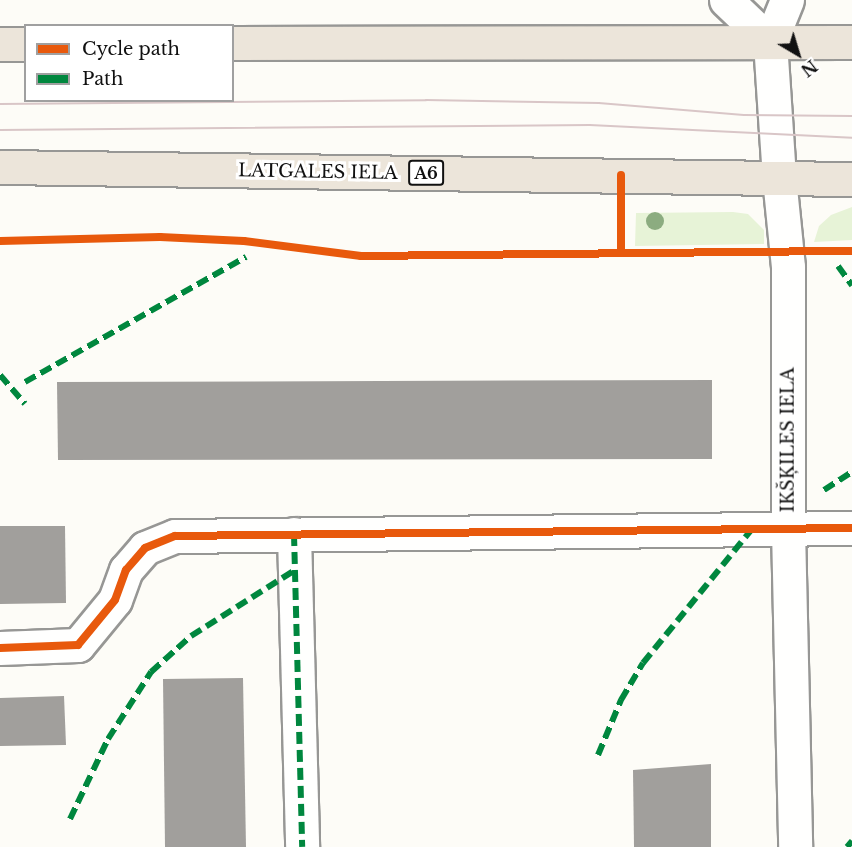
<!DOCTYPE html>
<html>
<head>
<meta charset="utf-8">
<style>
	body { margin:0 }
	#map { position:relative; width:852px; height:847px; overflow:hidden; background:#fdfcf7; font-family:"Libre Baskerville",serif }
	div>[style] { position:absolute }
	[style*='--x'] { left:calc(var(--x)*1px); top:calc(var(--y)*1px); width:calc(var(--w)*1px); rotate:calc(var(--a)*1deg) }
	.green>* { inset:0; background:#e7f3d7 }
	.building>* { inset:0; background:#a19f9c }
	.roads { filter:drop-shadow(2px 0 #979795) drop-shadow(-2px 0 #979795) drop-shadow(0 2px #979795) drop-shadow(0 -2px #979795) }
	.minor>* { height:33px; margin:-16.5px; padding:0 16.5px; transform-origin:16.5px; border-radius:16.5px; background:#fffffe }
	.trunk>* { height:33px; margin:-16.5px; padding:0 16.5px; transform-origin:16.5px; border-radius:16.5px; background:#ece5da }
	.tram>* { height:1.5px; margin:-0.75px; padding:0 0.75px; transform-origin:0.75px; border-radius:0.75px; background:#d9c6c7 }
	.quiet>* { height:6px; margin-top:-3px; transform-origin:0; background:repeating-linear-gradient(90deg,#00873e 0 12px,transparent 0 18px) }
	.cycleway>* { height:8px; margin:-4px; padding:0 4px; transform-origin:4px; border-radius:4px; background:#e8590c }
	.trees>* { width:18px; height:18px; margin:-9px; border-radius:50%; background:#8cac80 }
	span { translate:-50% -50%; white-space:nowrap; text-align:center; line-height:1.15; -webkit-text-stroke:6px #fff; paint-order:stroke }
	.shield-label span { padding:2px 4px; background:#fff; border:2px solid; border-radius:4px; -webkit-text-stroke-width:0 }
	.shield-label { font-size:16px; color:#111; font-weight:700 }
	.street-label { font-size:18px; color:#111 }
	.legend { position:absolute; left:24px; top:24px; width:210px; height:78px; box-sizing:border-box; background:#fff; border:2px solid #a0a0a0; margin:0; padding:8px 10px; list-style:none; font-size:18px; color:#111 }
	.legend li { display:flex; align-items:center; gap:12px; height:30px }
	.legend b { width:30px; border:2px solid #a0a0a0 }
	.north { position:absolute; left:768px; top:24px; width:60px; height:60px; -webkit-text-stroke:4px #fff; paint-order:stroke; rotate:142deg; font-size:16px; font-weight:700; line-height:24px; text-align:center; color:#111 }
	.north::after { content:''; display:block; margin:auto; width:21px; height:27px; background:#111; clip-path:polygon(50% 0,100% 100%,50% 72%,0 100%) }
</style>
</head>
<body>
<div id="map">
	<div class="green">
		<div style="clip-path:polygon(852px 207px,852px 240px,814px 242px,819px 226px,831px 215px)"></div>
		<div style="clip-path:polygon(733px 212px,748px 214px,764px 230px,764px 244px,635px 246px,636px 213px)"></div>
	</div>
	<div class="building">
		<div style="clip-path:polygon(712px 380px,712px 459px,58px 460px,57px 382px)"></div>
		<div style="clip-path:polygon(0 526px,65px 526px,66px 603px,0 604px)"></div>
		<div style="clip-path:polygon(243px 678px,246px 847px,165px 847px,163px 679px)"></div>
		<div style="clip-path:polygon(64px 696px,66px 745px,0 746px,0 698px)"></div>
		<div style="clip-path:polygon(711px 764px,711px 847px,634px 847px,633px 770px)"></div>
	</div>
	<div class="roads">
		<div class="minor">
			<div style="--x:726;--y:0;--w:61;--a:43.7"></div>
			<div style="--x:787;--y:0;--w:45;--a:112"></div>
			<div style="--x:770;--y:42;--w:136;--a:86.2"></div>
			<div style="--x:779;--y:178;--w:89;--a:84.2"></div>
			<div style="--x:788;--y:267;--w:262;--a:90"></div>
			<div style="--x:788;--y:529;--w:318;--a:88.7"></div>
			<div style="--x:294;--y:534;--w:313;--a:88.5"></div>
			<div style="--x:0;--y:648;--w:78;--a:-2.2"></div>
			<div style="--x:78;--y:645;--w:58;--a:-50.6"></div>
			<div style="--x:115;--y:600;--w:32;--a:-70"></div>
			<div style="--x:126;--y:570;--w:29;--a:-49"></div>
			<div style="--x:145;--y:548;--w:32;--a:-22"></div>
			<div style="--x:175;--y:536;--w:677;--a:-0.68"></div>
		</div>
		<div class="trunk">
			<div style="--x:232;--y:43;--w:620;--a:-0.09"></div>
			<div style="--x:0;--y:44;--w:26;--a:0"></div>
			<div style="--x:0;--y:167;--w:852;--a:0.81"></div>
		</div>
	</div>
	<div class="tram">
		<div style="--x:0;--y:104;--w:426;--a:-0.5"></div>
		<div style="--x:426;--y:100;--w:173;--a:1"></div>
		<div style="--x:599;--y:103;--w:145;--a:4.7"></div>
		<div style="--x:744;--y:115;--w:108;--a:0.5"></div>
		<div style="--x:0;--y:130;--w:590;--a:-0.49"></div>
		<div style="--x:590;--y:125;--w:262;--a:2.8"></div>
	</div>
	<div class="quiet">
		<div style="--x:838;--y:266;--w:24;--a:54"></div>
		<div style="--x:0;--y:375;--w:38;--a:49"></div>
		<div style="--x:25;--y:382;--w:254;--a:-29.5"></div>
		<div style="--x:824;--y:490;--w:33;--a:-33"></div>
		<div style="--x:294;--y:534;--w:313;--a:88.5"></div>
		<div style="--x:598;--y:755;--w:60;--a:-67.3"></div>
		<div style="--x:621;--y:700;--w:43;--a:-59.3"></div>
		<div style="--x:643;--y:663;--w:171;--a:-50.9"></div>
		<div style="--x:70;--y:819;--w:89;--a:-64.6"></div>
		<div style="--x:108;--y:739;--w:80;--a:-57.3"></div>
		<div style="--x:151;--y:672;--w:54;--a:-42"></div>
		<div style="--x:191;--y:636;--w:123;--a:-32.4"></div>
		<div style="--x:847;--y:847;--w:8;--a:-50"></div>
	</div>
	<div class="cycleway">
		<div style="--x:621;--y:175;--w:78;--a:90"></div>
		<div style="--x:0;--y:241;--w:160;--a:-1.4"></div>
		<div style="--x:160;--y:237;--w:84;--a:2.7"></div>
		<div style="--x:244;--y:241;--w:118;--a:7.3"></div>
		<div style="--x:361;--y:256;--w:491;--a:-0.6"></div>
		<div style="--x:0;--y:648;--w:78;--a:-2.2"></div>
		<div style="--x:78;--y:645;--w:58;--a:-50.6"></div>
		<div style="--x:115;--y:600;--w:32;--a:-70"></div>
		<div style="--x:126;--y:570;--w:29;--a:-49"></div>
		<div style="--x:145;--y:548;--w:32;--a:-22"></div>
		<div style="--x:175;--y:536;--w:677;--a:-0.68"></div>
	</div>
	<div class="trees">
		<div style="left:655px;top:221px"></div>
	</div>
	<div class="shield-label">
		<span style="left:426px;top:173px">A6</span>
	</div>
	<div class="street-label">
		<span style="left:318px;top:172px;rotate:1deg">LATGALES IELA</span>
		<span style="left:788px;top:440px;rotate:-90deg">IKŠĶILES IELA</span>
	</div>
	<ul class="legend">
	<li><b style="height:8px;background:#e8590c"></b>Cycle path</li>
	<li><b style="height:8px;background:#00873e"></b>Path</li>
	</ul>
	<div class="north">N</div>
</div>
</body>
</html>
